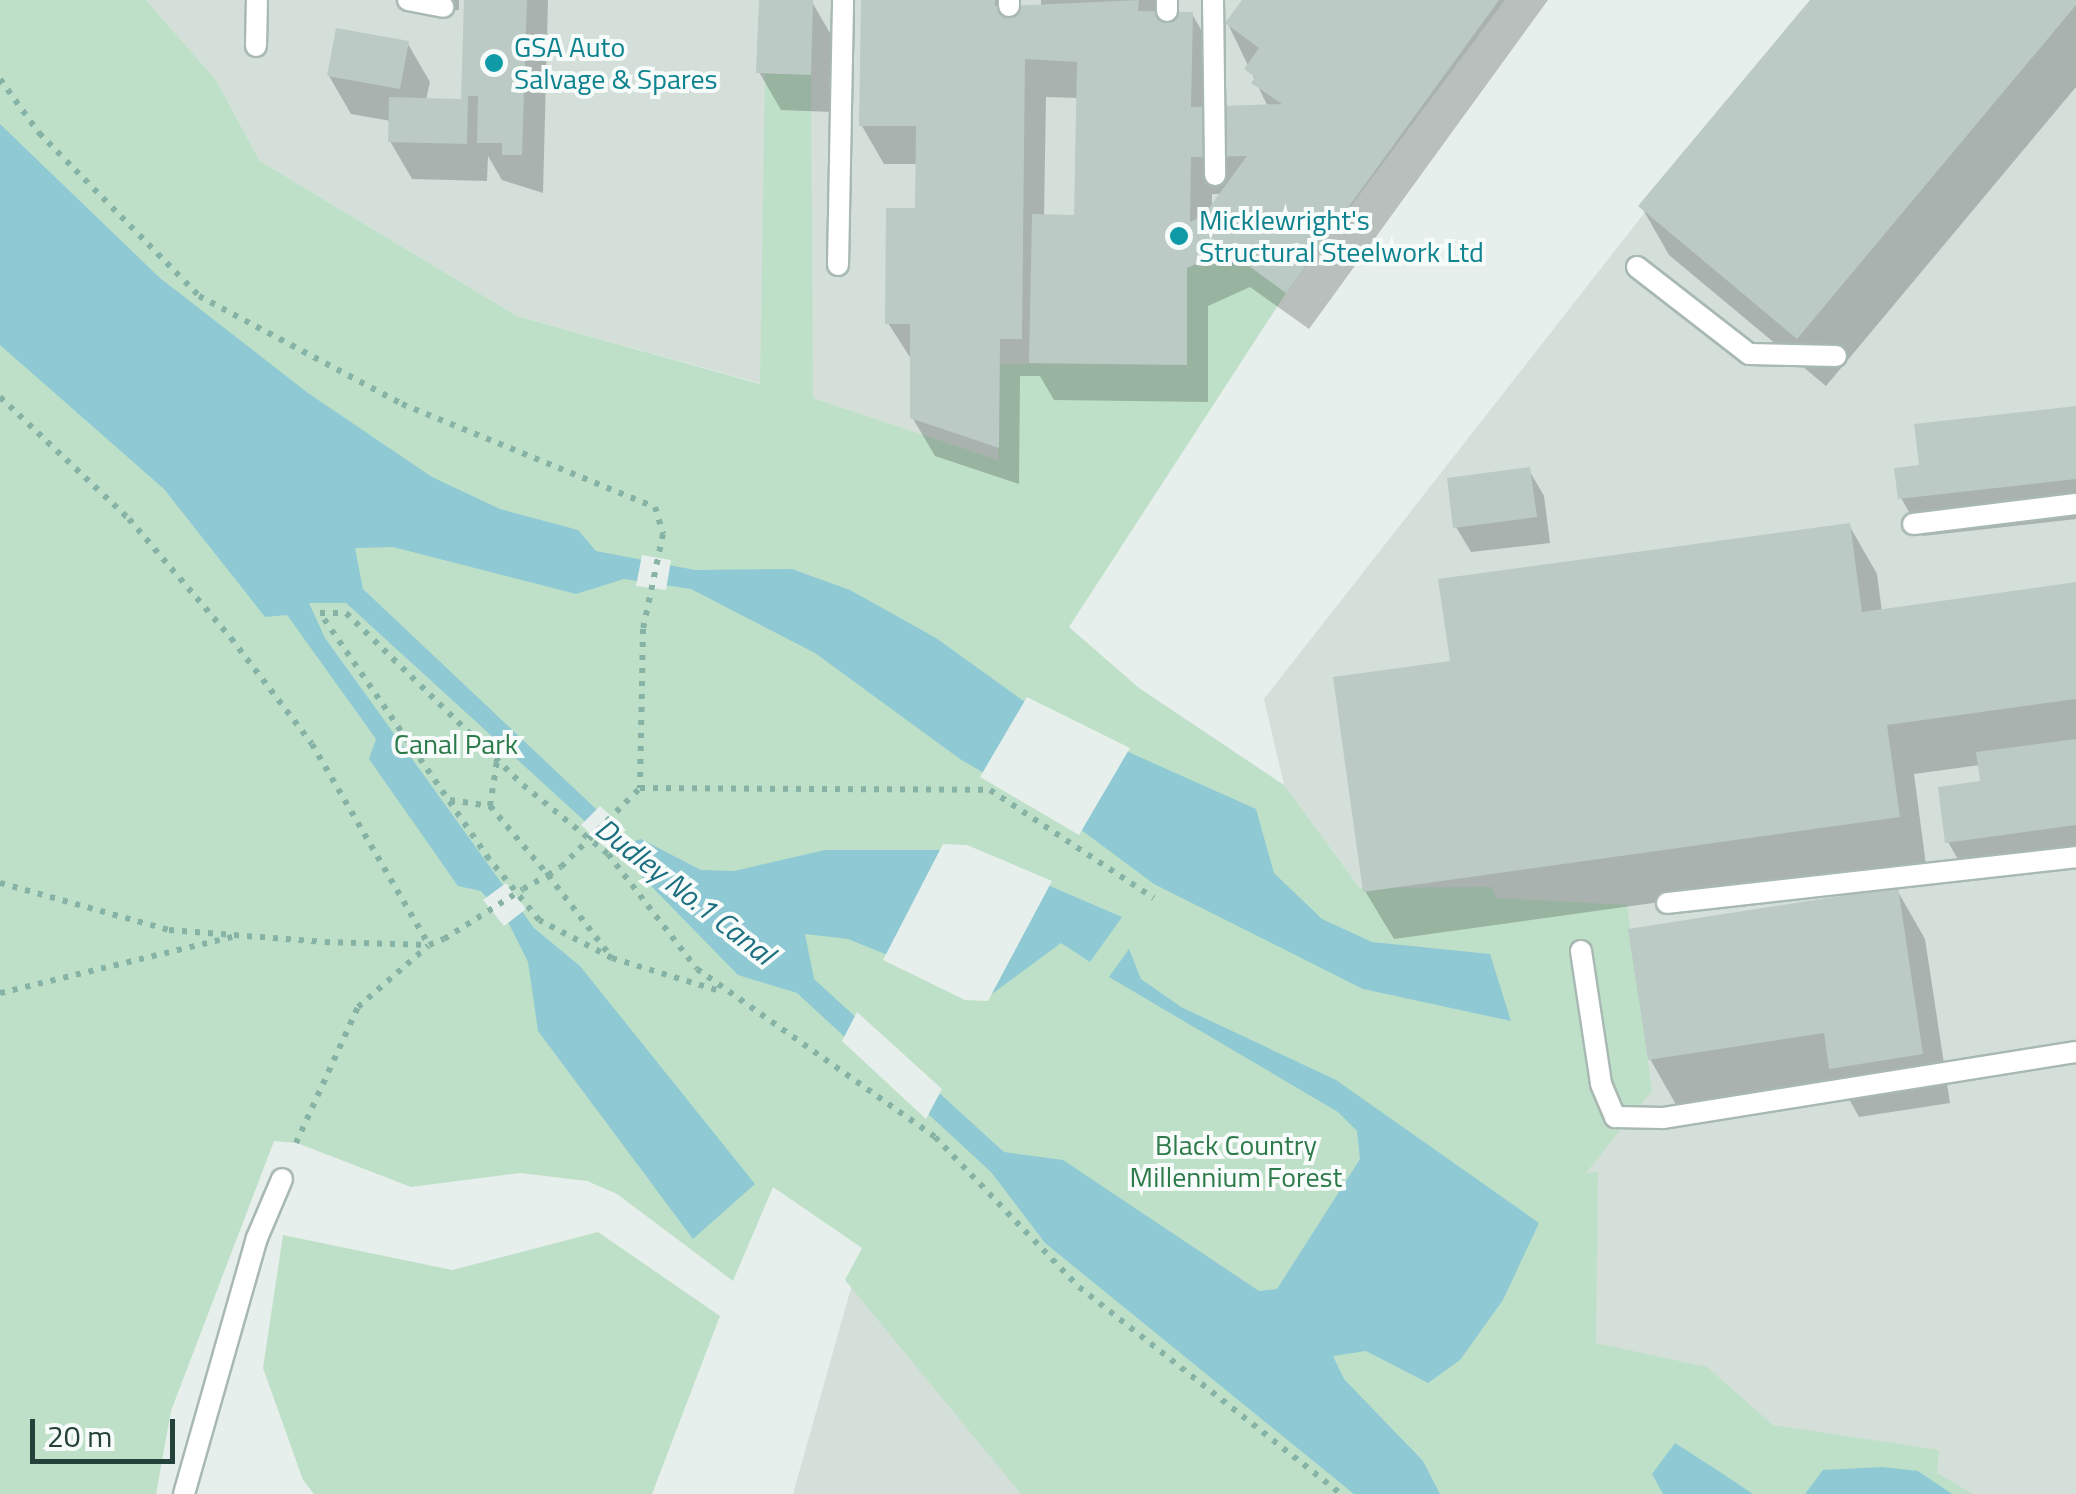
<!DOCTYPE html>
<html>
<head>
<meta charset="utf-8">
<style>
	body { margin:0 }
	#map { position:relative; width:2076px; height:1494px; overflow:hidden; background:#e6efeb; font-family:"Titillium Web",sans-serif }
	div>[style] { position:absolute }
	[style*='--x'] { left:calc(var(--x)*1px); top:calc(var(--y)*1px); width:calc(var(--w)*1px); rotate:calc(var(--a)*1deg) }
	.built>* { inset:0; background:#d4dfda }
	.green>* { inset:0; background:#bfe0c8 }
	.water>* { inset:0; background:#8ec9d4 }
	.pier>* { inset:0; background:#e6efeb }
	.shadow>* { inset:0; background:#0003 }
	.building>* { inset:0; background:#bbcac4 }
	.path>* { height:6px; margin-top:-3px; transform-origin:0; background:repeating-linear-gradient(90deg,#86b3a5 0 5px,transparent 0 13px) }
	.roads { filter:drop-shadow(2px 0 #a8b8b2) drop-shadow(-2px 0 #a8b8b2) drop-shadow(0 2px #a8b8b2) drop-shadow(0 -2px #a8b8b2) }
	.lane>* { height:20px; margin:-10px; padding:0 10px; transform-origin:10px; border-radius:10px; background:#fff }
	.path-bridge>* { height:6px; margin-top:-3px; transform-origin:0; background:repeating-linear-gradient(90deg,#86b3a5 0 5px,transparent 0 13px) }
	.dots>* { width:28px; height:28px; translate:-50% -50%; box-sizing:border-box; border:5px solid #f7fbf9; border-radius:50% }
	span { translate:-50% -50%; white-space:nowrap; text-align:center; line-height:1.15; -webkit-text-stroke:8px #f7fbf9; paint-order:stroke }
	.culture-label { font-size:28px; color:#0d838f }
	.left { translate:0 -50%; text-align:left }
	.park-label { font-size:28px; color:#2d7a4b }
	.water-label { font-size:30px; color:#1c6f80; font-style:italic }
	.scale { position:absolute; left:30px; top:1419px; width:145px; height:45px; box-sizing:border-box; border:5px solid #24423a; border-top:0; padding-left:12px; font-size:30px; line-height:35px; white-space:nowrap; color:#24423a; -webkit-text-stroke:8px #f7fbf9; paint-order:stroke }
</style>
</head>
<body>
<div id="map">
	<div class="built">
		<div style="clip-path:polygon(146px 0,1505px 0,1286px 293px,1227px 250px,1187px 365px,999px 461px,813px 398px,517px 316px,260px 161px,216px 80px)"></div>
		<div style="clip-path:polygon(1811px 0,2076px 0,2076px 1494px,1952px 1494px,1823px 1470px,1590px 1342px,1363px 892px,1284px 785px,1264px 699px)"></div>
		<div style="clip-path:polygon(862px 1249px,1341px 1494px,793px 1494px)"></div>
	</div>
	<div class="green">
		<div style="clip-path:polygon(0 0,146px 0,216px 80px,260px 161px,517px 316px,760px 384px,765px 73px,811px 75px,813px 398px,998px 460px,1000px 364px,1187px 365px,1187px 268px,1227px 250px,1286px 293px,1069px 627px,1139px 688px,1284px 785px,1360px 888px,1492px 887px,1496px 898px,1627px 905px,1652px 1091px,1585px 1174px,1598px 1172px,1596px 1343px,1707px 1367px,1773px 1425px,1939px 1450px,1937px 1473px,1973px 1494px,1021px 1494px,845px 1280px,862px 1248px,773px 1187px,733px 1281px,617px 1194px,587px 1181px,520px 1173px,411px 1187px,297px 1143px,274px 1141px,171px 1411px,156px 1494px,0 1494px)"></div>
		<div style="clip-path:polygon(598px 1232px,720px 1316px,652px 1494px,314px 1494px,303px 1480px,263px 1368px,283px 1235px,452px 1270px)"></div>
	</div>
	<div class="water">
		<div style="clip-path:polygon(0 124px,160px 278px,308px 393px,432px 477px,500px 509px,578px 530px,596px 551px,695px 570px,792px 569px,850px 590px,936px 638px,1039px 712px,1256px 809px,1274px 873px,1322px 919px,1372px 942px,1490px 954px,1511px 1021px,1363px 989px,1154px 884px,1080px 829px,960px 759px,815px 653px,691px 589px,624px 579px,576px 594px,393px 547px,355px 548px,363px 589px,631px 842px,641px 839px,701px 870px,734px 871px,825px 850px,966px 850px,1122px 917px,1090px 962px,1061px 943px,989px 996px,848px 939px,805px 934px,814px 979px,1004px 1152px,1063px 1160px,1259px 1291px,1277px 1289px,1360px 1159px,1357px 1131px,1338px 1112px,1109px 977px,1129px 949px,1141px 979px,1181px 1007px,1336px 1080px,1539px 1223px,1503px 1300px,1460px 1360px,1428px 1383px,1366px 1351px,1333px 1356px,1344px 1379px,1423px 1461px,1440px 1494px,1354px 1494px,1045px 1243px,991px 1172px,797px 993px,738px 975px,613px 847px,346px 603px,309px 603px,325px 638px,534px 928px,580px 966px,755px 1184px,693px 1239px,538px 1031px,528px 962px,509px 924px,481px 891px,458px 886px,369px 759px,376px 739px,287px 615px,265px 617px,164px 489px,0 345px)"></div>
		<div style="clip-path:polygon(1675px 1443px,1720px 1472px,1753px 1494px,1663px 1494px,1652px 1474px)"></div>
		<div style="clip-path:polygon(1882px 1467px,1918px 1471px,1952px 1494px,1805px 1494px,1823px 1470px)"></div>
	</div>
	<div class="pier">
		<div style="clip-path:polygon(642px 555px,671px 560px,666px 590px,636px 586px)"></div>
		<div style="clip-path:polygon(1027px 697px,1130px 748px,1079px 835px,980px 777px)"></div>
		<div style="clip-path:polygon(600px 806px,626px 830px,607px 849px,581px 825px)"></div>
		<div style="clip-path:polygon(943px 844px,967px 845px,1052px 881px,988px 1001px,965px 1000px,883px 960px)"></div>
		<div style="clip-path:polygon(506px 883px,526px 909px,504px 926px,483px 900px)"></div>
		<div style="clip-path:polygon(857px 1012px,942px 1089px,926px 1119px,842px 1041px)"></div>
	</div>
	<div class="shadow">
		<div style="clip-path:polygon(424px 0,459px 0,459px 10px,430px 10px)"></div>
		<div style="clip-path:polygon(467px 0,548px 0,543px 193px,502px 180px,488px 156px,487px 181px,412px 179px,390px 141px,391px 121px,351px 114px,329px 76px,408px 44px,430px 82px,426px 100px,464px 101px)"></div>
		<div style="clip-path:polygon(evenodd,863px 0,1009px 0,1014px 8px,1041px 9px,1041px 0,1155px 0,1160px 9px,1192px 14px,1214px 52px,1213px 109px,1268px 107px,1228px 24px,1245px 0,1548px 0,1309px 329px,1250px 287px,1208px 306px,1208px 402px,1054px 400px,1040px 376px,1020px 376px,1019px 484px,935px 456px,912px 417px,913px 362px,888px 323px,918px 211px,918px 164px,884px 164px,862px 126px,863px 0,1046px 97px,1079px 98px,1076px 217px,1044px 217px,1046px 97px,863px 0,1212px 194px,1222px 194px,1212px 209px,1212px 194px)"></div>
		<div style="clip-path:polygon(1814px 0,2076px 0,2076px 87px,1826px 386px,1669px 255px,1641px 206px)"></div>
		<div style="clip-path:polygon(812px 2px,834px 40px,832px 112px,781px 110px,759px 72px)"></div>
		<div style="clip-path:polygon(2076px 409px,2076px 519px,1923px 536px,1901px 498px,1922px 467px)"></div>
		<div style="clip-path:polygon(1529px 470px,1544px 496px,1550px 543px,1471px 552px,1456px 527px)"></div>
		<div style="clip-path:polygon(1849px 525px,1877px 574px,1882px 612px,2076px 585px,2076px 865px,1970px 880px,1948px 842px,1983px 783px,1980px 765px,1914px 774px,1926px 865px,1394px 939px,1365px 891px,1453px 663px)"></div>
		<div style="clip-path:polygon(1897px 890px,1925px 939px,1950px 1103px,1859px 1117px,1840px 1083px,1678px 1108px,1650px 1059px)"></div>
	</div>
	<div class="building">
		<div style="clip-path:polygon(464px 0,527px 0,522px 155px,502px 155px,502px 143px,477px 143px,478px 96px,468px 96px,467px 144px,388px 142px,389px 97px,461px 99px)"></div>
		<div style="clip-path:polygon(759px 0,813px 0,811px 75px,756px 73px)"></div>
		<div style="clip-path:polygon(evenodd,861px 0,995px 0,995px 6px,1009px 6px,1139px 0,1138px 11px,1193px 12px,1191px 107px,1282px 104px,1251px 83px,1255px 77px,1244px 69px,1259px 48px,1225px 23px,1242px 0,1499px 0,1286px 293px,1227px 250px,1187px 268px,1187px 365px,1029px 363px,1032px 214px,1074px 215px,1077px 62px,1025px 59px,1022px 339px,1000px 339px,999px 448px,910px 418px,910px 324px,885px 324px,886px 208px,915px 208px,916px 126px,859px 126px,861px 0,1247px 156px,1203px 216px,1190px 222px,1191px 157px,1247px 156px)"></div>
		<div style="clip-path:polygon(1810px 0,2076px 0,2076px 5px,1797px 339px,1638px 206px)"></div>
		<div style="clip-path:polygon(336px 28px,409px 41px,400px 89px,327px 76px)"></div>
		<div style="clip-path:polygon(2076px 406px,2076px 479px,1898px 499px,1894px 468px,1919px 465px,1914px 424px)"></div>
		<div style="clip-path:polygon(1530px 467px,1537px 517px,1453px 528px,1447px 478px)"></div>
		<div style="clip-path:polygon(1850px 523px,1862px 612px,2076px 582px,2076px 699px,1887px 725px,1900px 817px,1363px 892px,1333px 677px,1450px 661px,1438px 579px)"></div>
		<div style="clip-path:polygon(2076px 739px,2076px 825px,1945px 843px,1938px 787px,1980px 781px,1976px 752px)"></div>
		<div style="clip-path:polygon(1898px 887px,1923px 1054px,1829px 1069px,1824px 1033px,1648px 1060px,1628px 929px)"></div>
	</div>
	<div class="path">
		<div style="--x:0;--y:79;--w:67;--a:54.2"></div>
		<div style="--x:39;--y:133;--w:228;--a:45.5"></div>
		<div style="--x:199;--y:296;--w:230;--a:28"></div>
		<div style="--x:402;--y:404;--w:273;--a:22.2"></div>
		<div style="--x:655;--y:507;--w:28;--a:73"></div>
		<div style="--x:663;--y:534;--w:97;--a:101.9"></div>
		<div style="--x:643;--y:629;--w:159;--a:91.1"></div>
		<div style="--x:640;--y:788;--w:350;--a:0.3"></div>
		<div style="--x:990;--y:790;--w:196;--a:33.4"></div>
		<div style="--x:0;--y:397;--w:178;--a:43.4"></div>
		<div style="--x:129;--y:519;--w:157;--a:49.4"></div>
		<div style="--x:231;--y:638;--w:133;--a:52.6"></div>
		<div style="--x:312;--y:744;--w:233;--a:59.8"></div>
		<div style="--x:450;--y:800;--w:40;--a:8.5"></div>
		<div style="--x:490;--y:806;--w:47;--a:-81.3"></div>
		<div style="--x:490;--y:806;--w:90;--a:50"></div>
		<div style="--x:548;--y:875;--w:15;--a:-32"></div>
		<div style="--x:0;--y:883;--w:175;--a:15.5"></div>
		<div style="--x:169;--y:930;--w:156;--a:4.4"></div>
		<div style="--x:325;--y:942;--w:104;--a:1.7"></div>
		<div style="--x:429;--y:945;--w:16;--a:-22"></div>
		<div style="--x:523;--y:889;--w:29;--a:-29"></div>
		<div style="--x:548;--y:875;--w:105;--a:52.4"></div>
		<div style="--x:612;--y:958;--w:113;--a:17"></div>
		<div style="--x:612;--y:958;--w:82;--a:-152.5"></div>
		<div style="--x:539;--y:920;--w:79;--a:-129.3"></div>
		<div style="--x:489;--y:859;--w:298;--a:-124.5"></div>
		<div style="--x:320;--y:613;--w:26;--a:0"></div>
		<div style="--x:346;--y:613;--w:247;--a:44.2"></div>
		<div style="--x:523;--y:785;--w:109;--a:39.1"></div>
		<div style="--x:608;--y:854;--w:145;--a:52.3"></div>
		<div style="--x:697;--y:969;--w:291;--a:35.2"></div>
		<div style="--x:935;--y:1137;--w:208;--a:46.2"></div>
		<div style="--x:1079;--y:1287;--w:334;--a:38.3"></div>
		<div style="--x:0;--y:993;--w:239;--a:-13.6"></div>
		<div style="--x:296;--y:1143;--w:149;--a:-65.5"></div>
		<div style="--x:358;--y:1007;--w:93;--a:-41.1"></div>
	</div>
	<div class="roads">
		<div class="lane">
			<div style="--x:408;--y:0;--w:36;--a:11"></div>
			<div style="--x:1009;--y:0;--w:6;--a:90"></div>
			<div style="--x:1213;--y:0;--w:175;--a:89.3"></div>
			<div style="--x:1167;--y:11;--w:11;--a:-90"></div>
			<div style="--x:256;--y:46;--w:46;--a:-88.8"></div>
			<div style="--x:838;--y:265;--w:265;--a:-88.9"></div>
			<div style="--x:1637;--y:267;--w:142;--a:37.8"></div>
			<div style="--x:1749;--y:354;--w:87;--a:1.3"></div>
			<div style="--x:1913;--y:524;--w:164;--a:-7"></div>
			<div style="--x:1667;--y:903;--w:412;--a:-6.4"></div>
			<div style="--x:1581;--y:951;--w:134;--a:81.4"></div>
			<div style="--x:1601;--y:1084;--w:36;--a:67"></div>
			<div style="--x:1615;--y:1117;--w:48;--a:1.2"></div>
			<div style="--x:1663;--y:1118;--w:418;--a:-9.1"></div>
			<div style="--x:184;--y:1494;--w:266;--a:-74.1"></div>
			<div style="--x:257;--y:1238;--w:64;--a:-67"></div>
		</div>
	</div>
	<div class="path-bridge">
		<div style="--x:561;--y:867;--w:112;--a:-45"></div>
		<div style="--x:444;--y:939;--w:93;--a:-32.3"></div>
	</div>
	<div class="dots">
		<div style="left:494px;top:63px;background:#0f9aa8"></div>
		<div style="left:1179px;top:236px;background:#0f9aa8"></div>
	</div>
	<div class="culture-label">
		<span class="left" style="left:514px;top:63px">GSA Auto<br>Salvage &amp; Spares</span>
		<span class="left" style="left:1199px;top:236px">Micklewright's<br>Structural Steelwork Ltd</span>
	</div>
	<div class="park-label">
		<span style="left:456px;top:744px">Canal Park</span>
		<span style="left:1236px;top:1161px">Black Country<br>Millennium Forest</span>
	</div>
	<div class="water-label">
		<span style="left:685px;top:891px;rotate:38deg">Dudley No.1 Canal</span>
	</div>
	<div class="scale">20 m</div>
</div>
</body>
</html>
